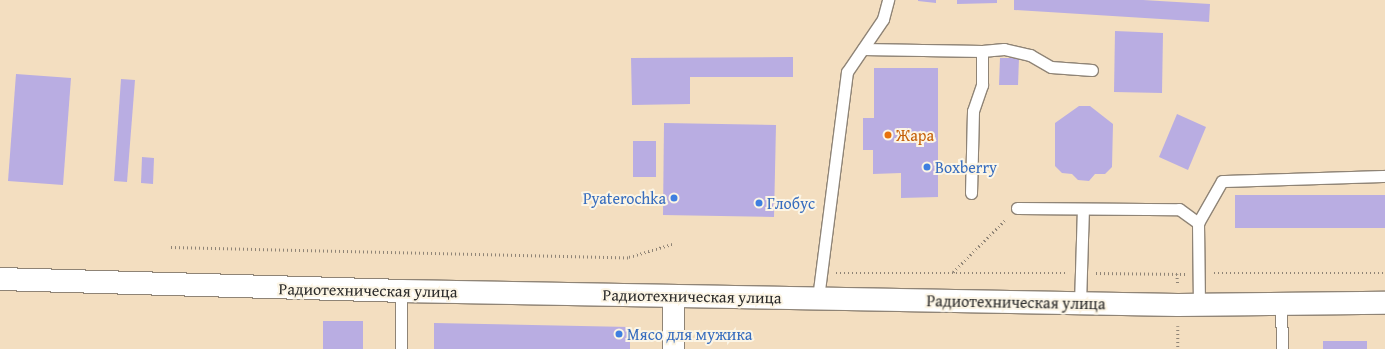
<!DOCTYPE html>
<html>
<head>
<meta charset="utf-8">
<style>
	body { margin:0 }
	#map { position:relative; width:1385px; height:349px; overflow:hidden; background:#f3dec0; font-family:"Gentium Book Plus",serif }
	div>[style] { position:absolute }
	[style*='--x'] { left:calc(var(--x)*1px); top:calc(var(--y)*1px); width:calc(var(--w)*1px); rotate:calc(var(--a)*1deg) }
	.building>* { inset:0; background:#b9ade2 }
	.path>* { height:2.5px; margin-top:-1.25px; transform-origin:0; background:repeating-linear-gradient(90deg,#8f8476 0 1px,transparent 0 4px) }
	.roads { filter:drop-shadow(1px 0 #8f8476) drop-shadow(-1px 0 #8f8476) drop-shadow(0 1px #8f8476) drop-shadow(0 -1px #8f8476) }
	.service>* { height:11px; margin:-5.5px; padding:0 5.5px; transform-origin:5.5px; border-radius:5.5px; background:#fff }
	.minor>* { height:21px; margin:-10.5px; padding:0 10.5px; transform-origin:10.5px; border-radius:10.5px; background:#fff }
	.tertiary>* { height:22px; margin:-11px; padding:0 11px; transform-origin:11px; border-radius:11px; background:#fff }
	.dots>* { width:11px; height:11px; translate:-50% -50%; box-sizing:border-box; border:2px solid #fcf5e5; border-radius:50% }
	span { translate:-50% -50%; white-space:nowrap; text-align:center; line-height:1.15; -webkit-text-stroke:4px #fcf5e5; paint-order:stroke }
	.food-label { font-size:16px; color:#c56008 }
	.left { translate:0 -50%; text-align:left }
	.shop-label { font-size:16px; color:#366cbe }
	.right { translate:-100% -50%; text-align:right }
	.street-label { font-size:16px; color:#2b2b2b }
</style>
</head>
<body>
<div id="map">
	<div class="building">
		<div style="clip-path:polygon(918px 0,936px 0,936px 3px,918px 1px)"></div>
		<div style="clip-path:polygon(957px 0,997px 0,997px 3px,957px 4px)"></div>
		<div style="clip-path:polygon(1014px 0,1143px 0,1210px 4px,1209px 22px,1014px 10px)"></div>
		<div style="clip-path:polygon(1115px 31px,1163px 33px,1162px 93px,1114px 92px)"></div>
		<div style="clip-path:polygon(793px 57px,793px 77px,690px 77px,690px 104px,632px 105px,631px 58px)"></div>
		<div style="clip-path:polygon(1000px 58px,1019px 58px,1018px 85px,999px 85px)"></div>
		<div style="clip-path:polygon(874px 68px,938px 68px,938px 197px,901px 198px,901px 173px,873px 174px,873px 150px,863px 150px,863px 118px,874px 118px)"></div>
		<div style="clip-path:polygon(16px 74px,71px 78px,63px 185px,8px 181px)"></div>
		<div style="clip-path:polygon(121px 79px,135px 80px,127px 182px,114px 181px)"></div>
		<div style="clip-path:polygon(1079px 106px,1090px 106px,1113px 124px,1112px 167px,1105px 174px,1095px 174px,1089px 181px,1078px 180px,1072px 174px,1062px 173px,1055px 166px,1055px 123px)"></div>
		<div style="clip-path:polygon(1177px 114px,1206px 127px,1188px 170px,1159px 157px)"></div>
		<div style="clip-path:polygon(664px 123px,776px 125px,774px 217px,663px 215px)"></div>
		<div style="clip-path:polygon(633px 141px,656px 141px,656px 177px,633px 177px)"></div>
		<div style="clip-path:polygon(142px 157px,154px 158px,153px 184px,141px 183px)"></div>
		<div style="clip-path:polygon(1235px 195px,1385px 195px,1385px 228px,1235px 228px)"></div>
		<div style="clip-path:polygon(323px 321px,363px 321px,363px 349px,323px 349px)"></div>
		<div style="clip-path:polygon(434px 323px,630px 327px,630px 349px,434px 349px)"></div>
		<div style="clip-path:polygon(1323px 341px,1367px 341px,1367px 349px,1323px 349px)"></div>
	</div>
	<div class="path">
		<div style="--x:171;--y:247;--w:458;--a:1.3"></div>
		<div style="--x:629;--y:257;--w:45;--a:-16.8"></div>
		<div style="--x:953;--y:272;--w:76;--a:-45"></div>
		<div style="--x:836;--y:273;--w:231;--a:0"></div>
		<div style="--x:1096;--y:273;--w:89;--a:0.6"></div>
		<div style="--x:1214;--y:273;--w:171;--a:0"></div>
		<div style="--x:1177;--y:274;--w:11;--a:85"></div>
		<div style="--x:1178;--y:326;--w:23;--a:90"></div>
	</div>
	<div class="roads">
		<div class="service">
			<div style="--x:863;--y:49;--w:119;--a:1"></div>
			<div style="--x:982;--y:51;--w:22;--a:-5"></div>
			<div style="--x:1004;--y:49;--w:27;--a:13"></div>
			<div style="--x:1030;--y:55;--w:24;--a:30"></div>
			<div style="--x:1051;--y:67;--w:41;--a:4.2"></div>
			<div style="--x:971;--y:193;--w:82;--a:-88.6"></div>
			<div style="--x:973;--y:111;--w:28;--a:-71"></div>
			<div style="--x:982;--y:85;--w:34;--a:-90"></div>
			<div style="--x:1017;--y:208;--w:162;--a:0.4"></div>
			<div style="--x:1179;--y:209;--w:24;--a:36"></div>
			<div style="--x:818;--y:298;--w:228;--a:-82.7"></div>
			<div style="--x:847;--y:72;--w:64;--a:-55.8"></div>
			<div style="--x:883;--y:19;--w:20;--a:-75"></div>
			<div style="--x:1080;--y:303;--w:94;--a:-88.2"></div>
			<div style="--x:1281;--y:304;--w:45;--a:88.7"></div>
			<div style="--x:1199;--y:305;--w:82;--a:-90.7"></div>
			<div style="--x:1198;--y:223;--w:48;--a:-60.3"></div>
			<div style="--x:1222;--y:181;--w:163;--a:-1.8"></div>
			<div style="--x:401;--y:349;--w:58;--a:-90"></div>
		</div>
		<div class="minor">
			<div style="--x:673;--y:296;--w:53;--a:90"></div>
		</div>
		<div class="tertiary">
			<div style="--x:0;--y:279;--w:401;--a:1.7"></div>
			<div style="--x:401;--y:291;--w:777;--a:1.03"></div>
			<div style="--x:1178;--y:305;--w:207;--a:-0.6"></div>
		</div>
	</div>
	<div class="dots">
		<div style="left:888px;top:135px;background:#e8710a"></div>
		<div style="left:927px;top:167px;background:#3f7fe0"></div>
		<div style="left:674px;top:198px;background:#3f7fe0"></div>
		<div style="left:759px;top:203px;background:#3f7fe0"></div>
		<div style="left:619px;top:334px;background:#3f7fe0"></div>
	</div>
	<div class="food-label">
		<span class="left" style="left:896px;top:135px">Жара</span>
	</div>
	<div class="shop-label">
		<span class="left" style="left:935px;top:167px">Boxberry</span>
		<span class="right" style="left:666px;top:198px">Pyaterochka</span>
		<span class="left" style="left:767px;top:203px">Глобус</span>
		<span class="left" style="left:627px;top:334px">Мясо для мужика</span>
	</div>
	<div class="street-label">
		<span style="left:368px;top:290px;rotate:1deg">Радиотехническая улица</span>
		<span style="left:692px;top:296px;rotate:1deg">Радиотехническая улица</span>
		<span style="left:1016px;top:302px;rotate:1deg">Радиотехническая улица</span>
	</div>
</div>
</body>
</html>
